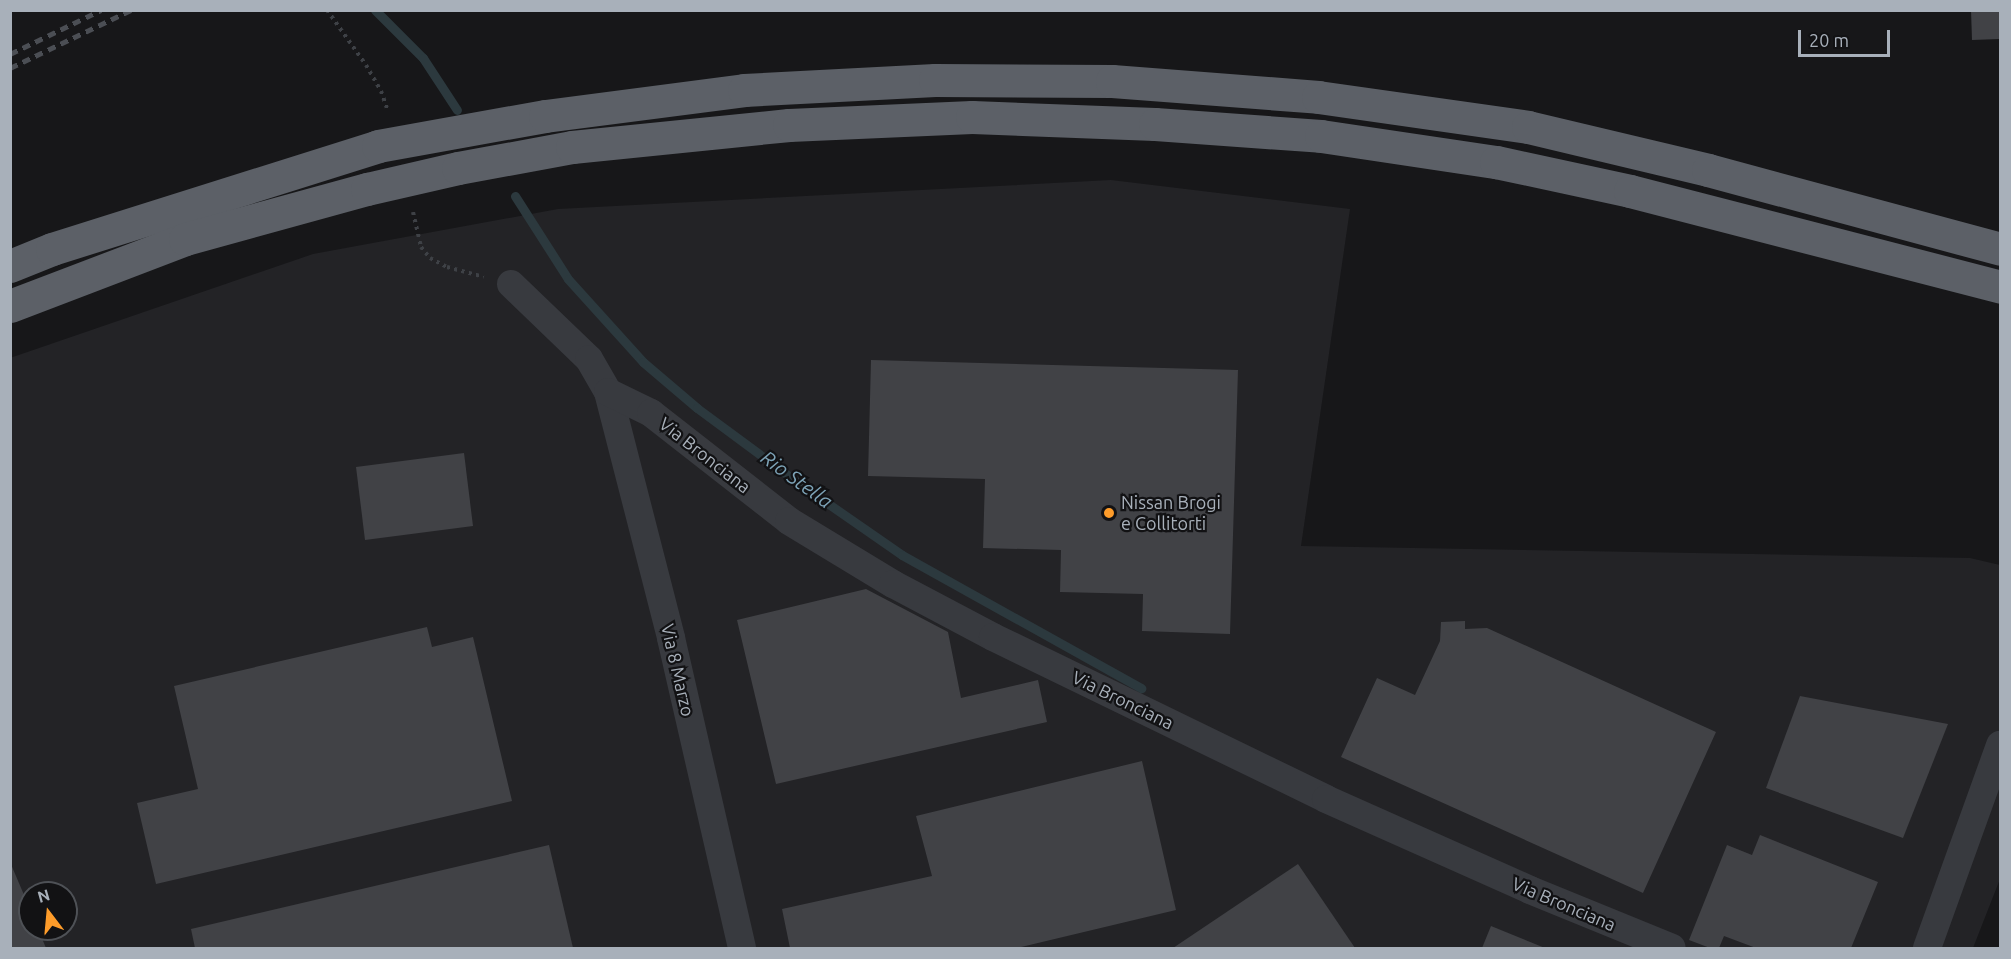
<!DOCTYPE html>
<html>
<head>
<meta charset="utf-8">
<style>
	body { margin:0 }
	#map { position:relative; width:2011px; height:959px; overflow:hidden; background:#171719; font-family:Ubuntu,sans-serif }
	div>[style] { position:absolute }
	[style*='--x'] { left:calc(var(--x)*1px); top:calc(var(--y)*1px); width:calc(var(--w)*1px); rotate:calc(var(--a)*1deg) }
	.built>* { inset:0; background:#232326 }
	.stream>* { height:9px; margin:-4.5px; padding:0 4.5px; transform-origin:4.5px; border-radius:4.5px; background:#2c393e }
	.building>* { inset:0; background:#414246 }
	.path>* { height:4px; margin-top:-2px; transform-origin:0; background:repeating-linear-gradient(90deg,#3e4146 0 3px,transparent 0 7.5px) }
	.minor>* { height:28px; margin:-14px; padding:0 14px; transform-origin:14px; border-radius:14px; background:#383a3f }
	.trunk>* { height:33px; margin:-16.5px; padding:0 16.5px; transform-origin:16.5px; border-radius:16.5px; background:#5c6067 }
	.rail>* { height:4.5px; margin-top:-2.25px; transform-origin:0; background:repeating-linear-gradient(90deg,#4b4e54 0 8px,transparent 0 14px) }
	.dots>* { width:16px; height:16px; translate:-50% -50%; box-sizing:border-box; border:3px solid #121214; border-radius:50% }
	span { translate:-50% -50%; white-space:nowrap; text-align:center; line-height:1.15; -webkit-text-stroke:4.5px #121214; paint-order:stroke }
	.street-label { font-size:18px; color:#a8b0ba }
	.poi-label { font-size:18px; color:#a8b0ba }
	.left { translate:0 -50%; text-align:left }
	.water-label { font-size:20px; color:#7da3b7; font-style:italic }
	.frame { position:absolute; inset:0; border:12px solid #a8b0ba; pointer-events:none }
	.north { position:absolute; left:18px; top:881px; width:60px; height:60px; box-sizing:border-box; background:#121214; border:2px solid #4e5156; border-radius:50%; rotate:344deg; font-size:16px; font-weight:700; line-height:24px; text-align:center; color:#a8b0ba }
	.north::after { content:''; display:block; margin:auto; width:21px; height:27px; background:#fe9c2a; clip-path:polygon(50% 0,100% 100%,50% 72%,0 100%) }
	.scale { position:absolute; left:1798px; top:30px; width:92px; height:27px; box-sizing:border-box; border:3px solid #a8b0ba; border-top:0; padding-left:8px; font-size:18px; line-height:21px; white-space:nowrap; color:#a8b0ba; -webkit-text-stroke:4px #121214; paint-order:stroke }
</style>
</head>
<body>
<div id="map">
	<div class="built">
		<div style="clip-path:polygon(evenodd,1111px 180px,1350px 209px,1301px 546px,1970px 558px,2000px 565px,2000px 879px,1973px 948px,11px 948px,10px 358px,313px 254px,558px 209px,1111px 180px,30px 893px,66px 893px,66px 929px,30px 929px,30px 893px)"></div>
	</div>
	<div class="stream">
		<div style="--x:375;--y:10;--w:68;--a:45"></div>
		<div style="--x:423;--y:58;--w:62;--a:56.8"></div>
		<div style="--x:515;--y:196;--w:98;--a:57.4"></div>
		<div style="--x:568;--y:279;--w:112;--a:47.9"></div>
		<div style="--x:643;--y:362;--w:71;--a:40.4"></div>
		<div style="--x:697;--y:408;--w:124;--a:36.5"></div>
		<div style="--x:797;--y:482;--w:128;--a:34.8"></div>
		<div style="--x:902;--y:555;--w:274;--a:29.1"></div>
	</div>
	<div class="building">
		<div style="clip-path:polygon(1971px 10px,2000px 10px,2000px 39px,1972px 40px)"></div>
		<div style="clip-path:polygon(871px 360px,1238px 370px,1230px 634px,1142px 631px,1143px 594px,1060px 592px,1061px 550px,983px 548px,985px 479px,868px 476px)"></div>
		<div style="clip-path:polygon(464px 453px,473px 526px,365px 540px,356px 467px)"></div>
		<div style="clip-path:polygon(866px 589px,948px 632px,961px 698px,1038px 680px,1047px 722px,776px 784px,737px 620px)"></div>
		<div style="clip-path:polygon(1465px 621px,1465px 629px,1487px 628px,1716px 732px,1643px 893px,1341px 757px,1377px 678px,1415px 695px,1440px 641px,1441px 622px)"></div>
		<div style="clip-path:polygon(427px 627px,432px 647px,473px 637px,512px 801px,156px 884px,137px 803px,198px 789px,174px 686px)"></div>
		<div style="clip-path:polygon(1800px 696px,1948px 724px,1903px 838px,1766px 788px)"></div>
		<div style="clip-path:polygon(1142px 761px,1176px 910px,1017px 948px,790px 948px,782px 909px,932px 876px,916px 816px)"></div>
		<div style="clip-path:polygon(1760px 835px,1878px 882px,1851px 948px,1756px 948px,1724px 936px,1719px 948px,1710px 948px,1689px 940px,1727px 845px,1752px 855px)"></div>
		<div style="clip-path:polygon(549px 845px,573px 948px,195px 948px,191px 929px)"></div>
		<div style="clip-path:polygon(10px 862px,30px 909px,30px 929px,38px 929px,46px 948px,10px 948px)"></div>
		<div style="clip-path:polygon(1298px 864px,1355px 948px,1173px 948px)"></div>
		<div style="clip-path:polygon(1491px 926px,1545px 948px,1482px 948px)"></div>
	</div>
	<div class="path">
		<div style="--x:327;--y:10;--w:67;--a:54.7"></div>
		<div style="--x:366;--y:65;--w:30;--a:60"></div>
		<div style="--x:381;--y:91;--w:21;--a:71"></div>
		<div style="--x:413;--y:212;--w:36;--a:77"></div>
		<div style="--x:421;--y:247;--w:14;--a:51"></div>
		<div style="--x:430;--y:258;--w:19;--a:28"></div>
		<div style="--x:447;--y:267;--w:38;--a:15"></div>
	</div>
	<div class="minor">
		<div style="--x:511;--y:284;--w:108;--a:43.9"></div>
		<div style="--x:589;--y:359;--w:38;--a:60"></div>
		<div style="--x:608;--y:392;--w:254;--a:75.6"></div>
		<div style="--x:671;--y:638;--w:318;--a:77.1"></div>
		<div style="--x:608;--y:392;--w:48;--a:26"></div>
		<div style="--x:651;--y:413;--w:175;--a:38"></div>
		<div style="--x:789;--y:521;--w:122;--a:31.2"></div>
		<div style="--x:893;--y:584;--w:113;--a:27.9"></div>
		<div style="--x:993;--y:637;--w:370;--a:25.9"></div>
		<div style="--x:1326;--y:799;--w:223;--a:24"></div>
		<div style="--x:1530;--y:890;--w:153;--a:22.2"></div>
		<div style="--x:1927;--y:948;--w:216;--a:-70.2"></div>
	</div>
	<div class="trunk">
		<div style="--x:10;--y:266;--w:45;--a:-22"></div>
		<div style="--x:52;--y:249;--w:342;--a:-17.5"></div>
		<div style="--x:378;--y:146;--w:170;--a:-10.2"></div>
		<div style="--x:545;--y:116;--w:201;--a:-7.4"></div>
		<div style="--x:744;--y:90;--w:191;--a:-3"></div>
		<div style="--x:935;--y:80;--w:177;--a:0.3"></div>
		<div style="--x:1112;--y:81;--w:207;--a:4.4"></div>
		<div style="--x:1318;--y:97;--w:212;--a:8.1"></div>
		<div style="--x:1528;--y:127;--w:185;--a:13.4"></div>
		<div style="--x:1708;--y:170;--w:302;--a:15.1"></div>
		<div style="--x:10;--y:306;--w:187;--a:-20.9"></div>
		<div style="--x:185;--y:239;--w:189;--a:-15.4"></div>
		<div style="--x:367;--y:189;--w:93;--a:-13"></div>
		<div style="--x:458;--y:168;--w:116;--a:-10.4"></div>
		<div style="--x:572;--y:147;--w:218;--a:-5.8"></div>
		<div style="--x:789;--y:125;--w:183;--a:-2.5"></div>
		<div style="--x:972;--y:117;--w:183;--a:2.2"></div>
		<div style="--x:1155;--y:124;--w:166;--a:4.1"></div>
		<div style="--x:1321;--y:136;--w:177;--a:8.5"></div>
		<div style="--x:1496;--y:162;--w:137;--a:12.2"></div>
		<div style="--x:1630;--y:191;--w:382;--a:14.5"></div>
	</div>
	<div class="rail">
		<div style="--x:10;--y:54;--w:101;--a:-25.8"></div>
		<div style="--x:10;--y:68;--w:134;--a:-25.6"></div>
	</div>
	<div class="dots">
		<div style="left:1109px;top:513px;background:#fe9c2a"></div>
	</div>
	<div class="street-label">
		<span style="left:705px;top:455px;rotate:38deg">Via Bronciana</span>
		<span style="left:678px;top:670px;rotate:77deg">Via 8 Marzo</span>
		<span style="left:1123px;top:700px;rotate:26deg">Via Bronciana</span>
		<span style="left:1564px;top:904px;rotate:23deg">Via Bronciana</span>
	</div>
	<div class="poi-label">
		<span class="left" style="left:1121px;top:513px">Nissan Brogi<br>e Collitorti</span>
	</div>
	<div class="water-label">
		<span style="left:797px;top:479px;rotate:36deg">Rio Stella</span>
	</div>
	<div class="frame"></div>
	<div class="north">N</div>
	<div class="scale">20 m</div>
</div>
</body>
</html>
